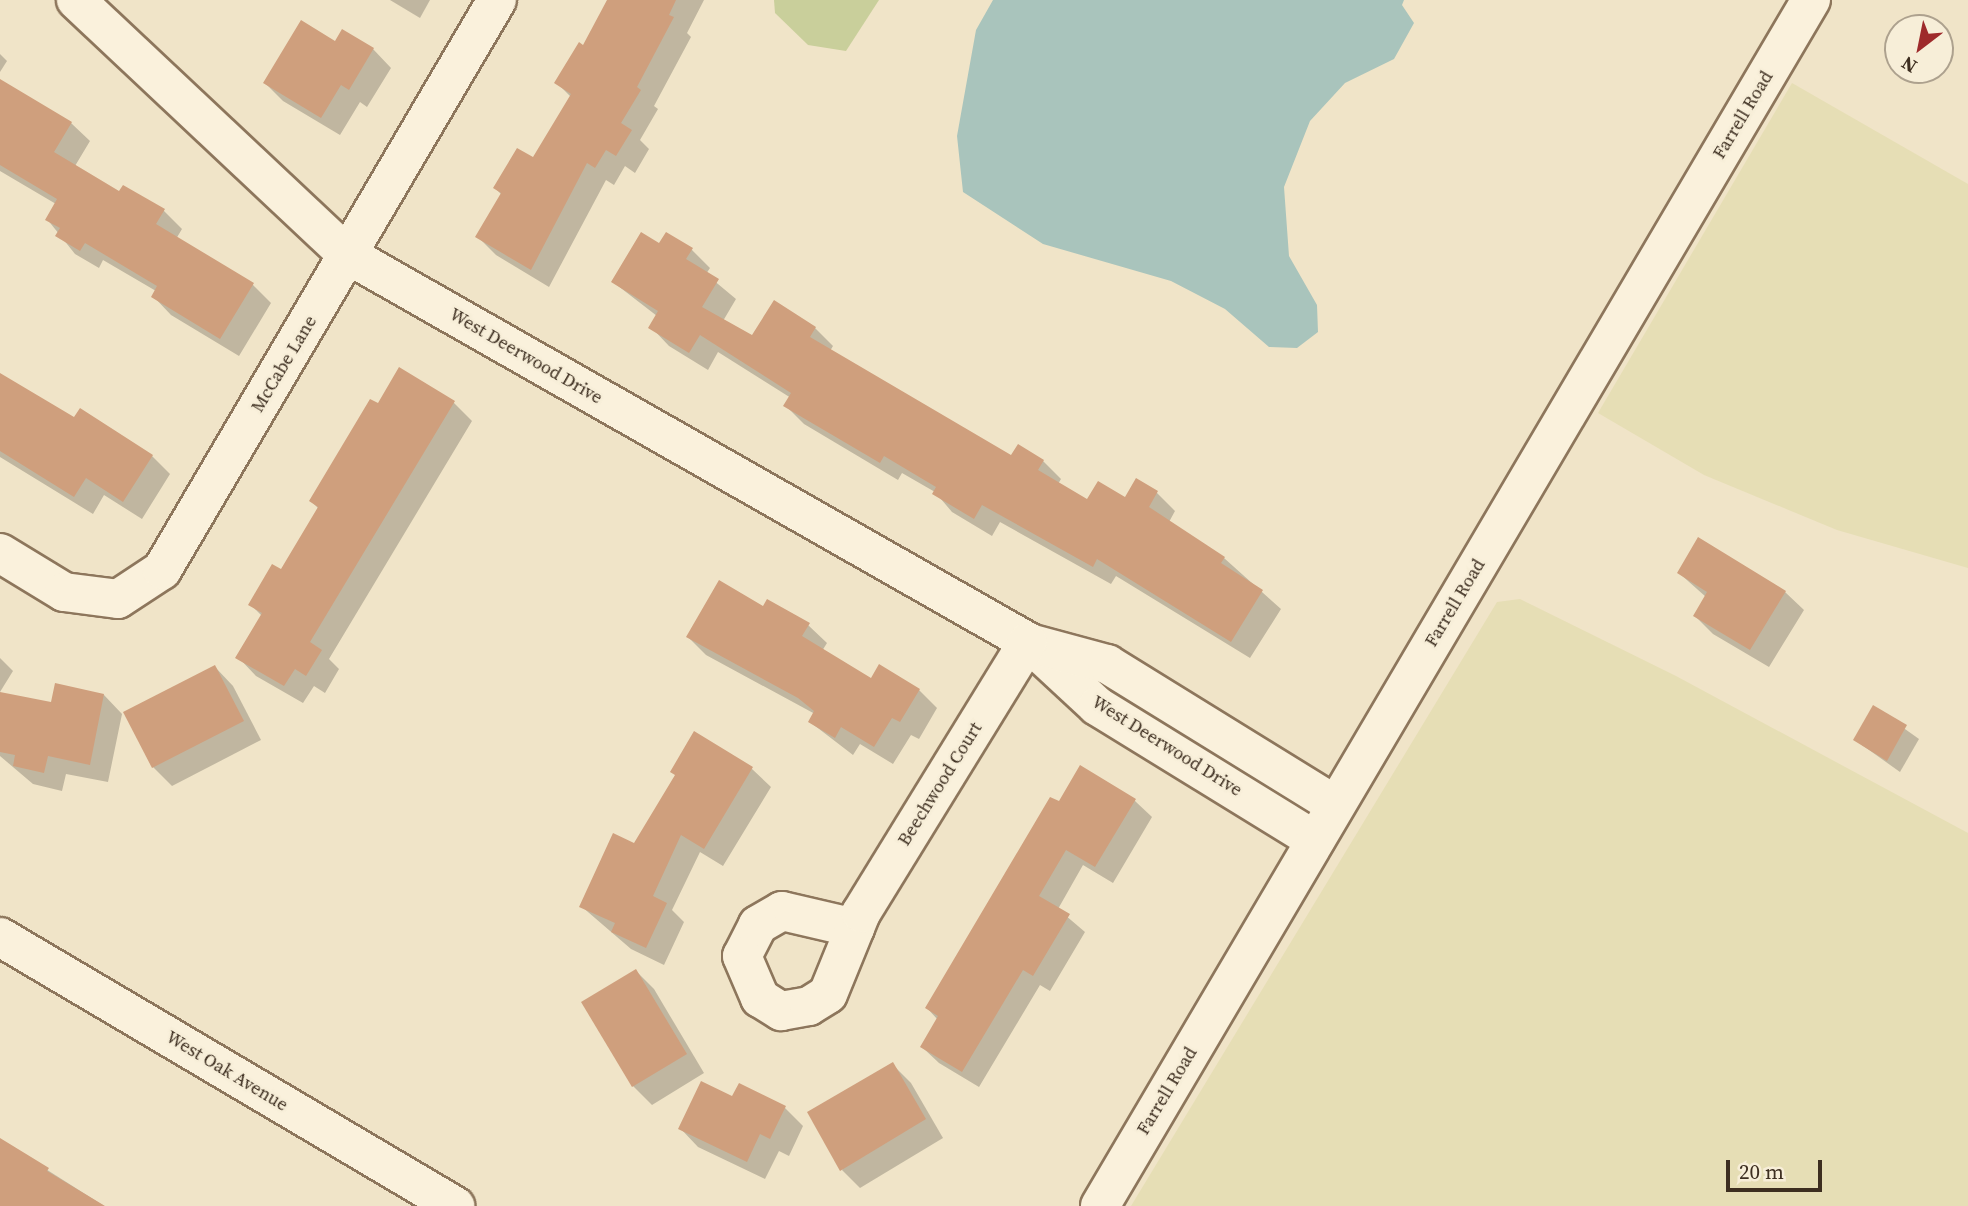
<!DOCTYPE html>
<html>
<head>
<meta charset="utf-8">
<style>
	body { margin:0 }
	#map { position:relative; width:1968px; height:1206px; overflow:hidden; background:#f0e4c8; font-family:"Source Serif 4",serif }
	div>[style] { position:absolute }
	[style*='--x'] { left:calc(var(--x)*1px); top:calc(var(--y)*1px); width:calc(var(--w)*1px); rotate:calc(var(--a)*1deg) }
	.farmland>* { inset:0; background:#e6deb5 }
	.green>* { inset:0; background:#c9cf9b }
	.water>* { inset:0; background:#a9c4bc }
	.shadow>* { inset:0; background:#0003 }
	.building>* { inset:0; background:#cf9f7d }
	.roads { filter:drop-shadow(2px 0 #8d765c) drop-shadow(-2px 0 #8d765c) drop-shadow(0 2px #8d765c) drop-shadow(0 -2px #8d765c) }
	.minor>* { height:38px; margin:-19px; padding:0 19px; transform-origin:19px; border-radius:19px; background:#faf1dc }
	span { translate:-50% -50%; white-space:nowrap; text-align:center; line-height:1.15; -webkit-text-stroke:5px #f7eed8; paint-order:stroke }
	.street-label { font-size:18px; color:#3d2e20 }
	.north { position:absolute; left:1884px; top:14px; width:70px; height:70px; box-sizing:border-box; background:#f7eed8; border:2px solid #ada18e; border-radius:50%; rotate:212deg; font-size:19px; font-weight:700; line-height:28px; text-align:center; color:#3d2e20 }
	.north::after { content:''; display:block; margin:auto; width:24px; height:32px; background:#9e2a2b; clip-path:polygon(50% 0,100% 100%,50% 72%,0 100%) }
	.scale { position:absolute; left:1726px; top:1160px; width:96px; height:32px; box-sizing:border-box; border:4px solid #3d2e20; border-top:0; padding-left:9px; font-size:21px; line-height:24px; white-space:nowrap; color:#3d2e20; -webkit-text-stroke:5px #f7eed8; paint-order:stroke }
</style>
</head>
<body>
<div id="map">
	<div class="farmland">
		<div style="clip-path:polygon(1792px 83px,1968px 184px,1968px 568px,1837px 530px,1704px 475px,1598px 413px)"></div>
		<div style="clip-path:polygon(1520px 599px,1676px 676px,1968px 833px,1968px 1206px,1131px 1206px,1497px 602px)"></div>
	</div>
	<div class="green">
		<div style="clip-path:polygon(774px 0,879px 0,846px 51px,808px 45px,775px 13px)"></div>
	</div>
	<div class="water">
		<div style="clip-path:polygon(993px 0,1404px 0,1402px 5px,1414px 23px,1394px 59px,1345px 83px,1310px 121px,1284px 187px,1289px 256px,1317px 305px,1318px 332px,1297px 348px,1269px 347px,1225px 309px,1171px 281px,1043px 244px,963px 192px,957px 136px,976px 30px)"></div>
	</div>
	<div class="shadow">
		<div style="clip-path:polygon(390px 0,430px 0,420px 18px)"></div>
		<div style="clip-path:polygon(609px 0,704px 0,687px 33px,691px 37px,654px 106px,658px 109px,640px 140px,649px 149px,635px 173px,625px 166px,614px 185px,606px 180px,549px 287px,496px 255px,478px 237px,502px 195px,495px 188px,534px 160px,571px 97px,557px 83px,584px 47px)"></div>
		<div style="clip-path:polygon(335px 43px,373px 49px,391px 68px,367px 107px,360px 102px,340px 135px,283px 101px,265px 83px)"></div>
		<div style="clip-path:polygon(0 54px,7px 61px,0 72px)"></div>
		<div style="clip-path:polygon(0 81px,71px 123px,90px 141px,75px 166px,120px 193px,164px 211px,182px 229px,176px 239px,253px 285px,271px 303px,239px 356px,171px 315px,153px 296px,156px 291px,103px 260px,99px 268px,75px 254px,47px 219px,56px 204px,0 171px)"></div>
		<div style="clip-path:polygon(659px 245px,692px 250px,710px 268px,706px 274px,736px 299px,723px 321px,752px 338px,815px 328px,833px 346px,830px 351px,1012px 458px,1043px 461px,1061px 479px,1058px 484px,1088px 502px,1126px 500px,1137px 481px,1157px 493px,1175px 511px,1169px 522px,1224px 558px,1281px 609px,1250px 658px,1116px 576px,1111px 584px,1000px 522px,992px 536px,952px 512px,935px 492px,902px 473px,898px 480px,804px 424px,786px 406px,791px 398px,718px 352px,708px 370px,669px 346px,651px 327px,657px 316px,613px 282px)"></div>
		<div style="clip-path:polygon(0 375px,75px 419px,152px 456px,170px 474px,142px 519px,104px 495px,93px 514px,0 457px)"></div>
		<div style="clip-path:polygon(454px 403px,472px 421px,329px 659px,339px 669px,325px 693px,314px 686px,303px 703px,256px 676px,238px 657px,262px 616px,250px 604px,282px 572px,319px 509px,311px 501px,378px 406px)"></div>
		<div style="clip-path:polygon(1679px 573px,1785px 592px,1804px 610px,1769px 667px,1713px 634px,1695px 616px,1706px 597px)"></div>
		<div style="clip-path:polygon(764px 609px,808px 625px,827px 643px,822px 651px,871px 681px,919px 690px,937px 708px,919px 739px,911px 735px,893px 764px,860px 744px,853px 755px,810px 722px,815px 714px,706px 655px,688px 637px)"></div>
		<div style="clip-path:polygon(0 658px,13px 671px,0 692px)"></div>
		<div style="clip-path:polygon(215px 667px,233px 686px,261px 740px,172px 786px,153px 767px,126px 713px)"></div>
		<div style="clip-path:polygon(104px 695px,122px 714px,108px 782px,66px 774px,62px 791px,33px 784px,0 756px,0 722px,52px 704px)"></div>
		<div style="clip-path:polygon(1874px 707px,1919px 739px,1900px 772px,1855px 740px)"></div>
		<div style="clip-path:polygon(695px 733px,752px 769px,771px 787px,723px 866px,700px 852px,672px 910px,684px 922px,664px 965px,631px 949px,581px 906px,635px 846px,677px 776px)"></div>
		<div style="clip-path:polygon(1081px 768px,1135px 801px,1152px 817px,1113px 883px,1083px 865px,1058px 909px,1085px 932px,1050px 991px,1040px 985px,979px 1087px,939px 1063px,922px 1047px,938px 1020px,927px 1008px)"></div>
		<div style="clip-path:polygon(636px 971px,654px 989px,704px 1073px,652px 1105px,633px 1086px,583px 1002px)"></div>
		<div style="clip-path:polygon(893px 1065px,911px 1083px,943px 1138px,860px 1188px,842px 1170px)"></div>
		<div style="clip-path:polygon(785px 1108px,803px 1126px,789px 1156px,779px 1151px,765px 1179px,698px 1147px,680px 1128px)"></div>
		<div style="clip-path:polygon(0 1140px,104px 1206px,0 1206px)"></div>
	</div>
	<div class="building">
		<div style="clip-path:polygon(607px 0,676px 0,669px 15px,674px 17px,637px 87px,641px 90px,621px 123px,632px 130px,616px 156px,606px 150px,595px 168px,587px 163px,531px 270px,475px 237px,501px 193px,493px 188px,517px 148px,533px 157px,571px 94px,554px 83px,579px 42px,583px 45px)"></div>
		<div style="clip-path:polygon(301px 20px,335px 41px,342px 29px,374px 48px,349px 90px,341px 85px,321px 118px,263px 83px)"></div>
		<div style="clip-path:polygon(0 79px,72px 122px,54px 152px,119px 191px,123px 185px,165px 209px,156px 224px,254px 283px,220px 339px,151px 297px,157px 286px,85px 243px,80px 251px,55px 236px,60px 228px,45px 220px,57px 199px,0 165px)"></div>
		<div style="clip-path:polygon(641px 232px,659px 243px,666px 232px,693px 248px,686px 259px,719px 279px,702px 307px,752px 335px,774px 300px,816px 327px,810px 337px,1011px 455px,1018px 444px,1044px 460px,1038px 470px,1087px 499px,1098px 481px,1125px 497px,1136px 478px,1158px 491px,1149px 507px,1225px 557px,1221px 563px,1263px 590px,1231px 642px,1097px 559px,1093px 567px,982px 505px,974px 519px,932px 494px,936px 487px,884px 456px,880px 463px,783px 406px,791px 393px,700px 335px,689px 353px,648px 328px,658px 311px,611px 282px)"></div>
		<div style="clip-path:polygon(399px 367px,455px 401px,310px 642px,322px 650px,306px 676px,295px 669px,284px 686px,235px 658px,262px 613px,248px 605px,272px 564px,281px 569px,318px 507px,309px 501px,370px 399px,378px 403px)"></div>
		<div style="clip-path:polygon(0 373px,74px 417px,80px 408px,153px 455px,123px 502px,86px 478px,74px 497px,0 451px)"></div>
		<div style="clip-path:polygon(1698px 537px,1786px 591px,1750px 650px,1693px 616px,1707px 592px,1677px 573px)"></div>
		<div style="clip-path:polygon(719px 580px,763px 606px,767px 599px,810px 623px,802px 636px,871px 678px,879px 664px,920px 689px,900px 722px,892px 718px,874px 747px,841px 727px,835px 738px,808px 722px,814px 711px,798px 698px,686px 637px)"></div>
		<div style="clip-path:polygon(215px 665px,244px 721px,152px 768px,123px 712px)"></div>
		<div style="clip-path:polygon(55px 683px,104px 694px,90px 765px,48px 756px,44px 773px,13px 766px,15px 755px,0 752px,0 692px,51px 702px)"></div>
		<div style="clip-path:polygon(1873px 705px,1907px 725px,1887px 761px,1853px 740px)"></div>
		<div style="clip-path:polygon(694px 731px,753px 767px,704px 849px,681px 835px,653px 896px,667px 903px,646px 948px,611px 932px,615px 923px,579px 907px,613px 833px,634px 843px,675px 775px,670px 772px)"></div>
		<div style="clip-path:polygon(1080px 765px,1136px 799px,1095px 867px,1066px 850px,1039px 896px,1070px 914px,1033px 976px,1023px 970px,962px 1072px,920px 1047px,938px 1016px,925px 1008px,1050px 797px,1059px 801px)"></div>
		<div style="clip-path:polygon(636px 969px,687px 1054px,632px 1087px,581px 1002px)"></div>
		<div style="clip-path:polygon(893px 1062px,926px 1119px,840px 1171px,807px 1112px)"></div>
		<div style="clip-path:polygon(701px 1081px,732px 1096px,739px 1083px,786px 1106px,770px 1139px,760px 1134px,747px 1162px,678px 1129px)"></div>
		<div style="clip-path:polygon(0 1138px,49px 1168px,47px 1171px,105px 1206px,0 1206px)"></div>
	</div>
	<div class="roads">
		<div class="minor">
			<div style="--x:76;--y:0;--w:373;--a:43.2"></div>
			<div style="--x:348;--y:255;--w:782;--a:29.64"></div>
			<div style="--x:1028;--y:642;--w:94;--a:42.8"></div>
			<div style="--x:1097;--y:706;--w:256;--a:31.6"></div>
			<div style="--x:0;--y:553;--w:75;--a:31.4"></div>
			<div style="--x:64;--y:592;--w:54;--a:7.4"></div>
			<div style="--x:118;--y:599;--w:53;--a:-33.4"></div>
			<div style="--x:162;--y:570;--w:661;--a:-59.56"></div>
			<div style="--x:1033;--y:644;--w:77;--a:15.1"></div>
			<div style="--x:1107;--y:664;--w:268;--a:31.7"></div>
			<div style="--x:855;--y:928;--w:75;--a:-166.9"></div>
			<div style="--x:782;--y:911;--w:28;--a:150"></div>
			<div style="--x:758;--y:925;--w:35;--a:117"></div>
			<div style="--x:742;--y:956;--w:46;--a:66.8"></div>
			<div style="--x:760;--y:998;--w:25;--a:32"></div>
			<div style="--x:781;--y:1011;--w:28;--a:-10"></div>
			<div style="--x:809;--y:1006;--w:22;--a:-32"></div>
			<div style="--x:828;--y:994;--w:71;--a:-67.8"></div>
			<div style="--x:855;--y:928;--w:16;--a:-68"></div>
			<div style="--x:861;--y:913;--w:318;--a:-58.4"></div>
			<div style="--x:0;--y:937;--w:529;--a:30.59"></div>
			<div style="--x:1100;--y:1206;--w:1400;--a:-59.48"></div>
		</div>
	</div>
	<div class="street-label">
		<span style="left:1743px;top:115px;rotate:-59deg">Farrell Road</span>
		<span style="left:526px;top:356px;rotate:30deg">West Deerwood Drive</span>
		<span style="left:284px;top:364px;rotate:-59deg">McCabe Lane</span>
		<span style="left:1455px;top:603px;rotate:-59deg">Farrell Road</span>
		<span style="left:1167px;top:746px;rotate:32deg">West Deerwood Drive</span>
		<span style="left:940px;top:784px;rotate:-58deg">Beechwood Court</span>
		<span style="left:227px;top:1071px;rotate:31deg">West Oak Avenue</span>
		<span style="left:1167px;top:1091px;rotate:-59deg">Farrell Road</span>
	</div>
	<div class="north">N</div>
	<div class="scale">20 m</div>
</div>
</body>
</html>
